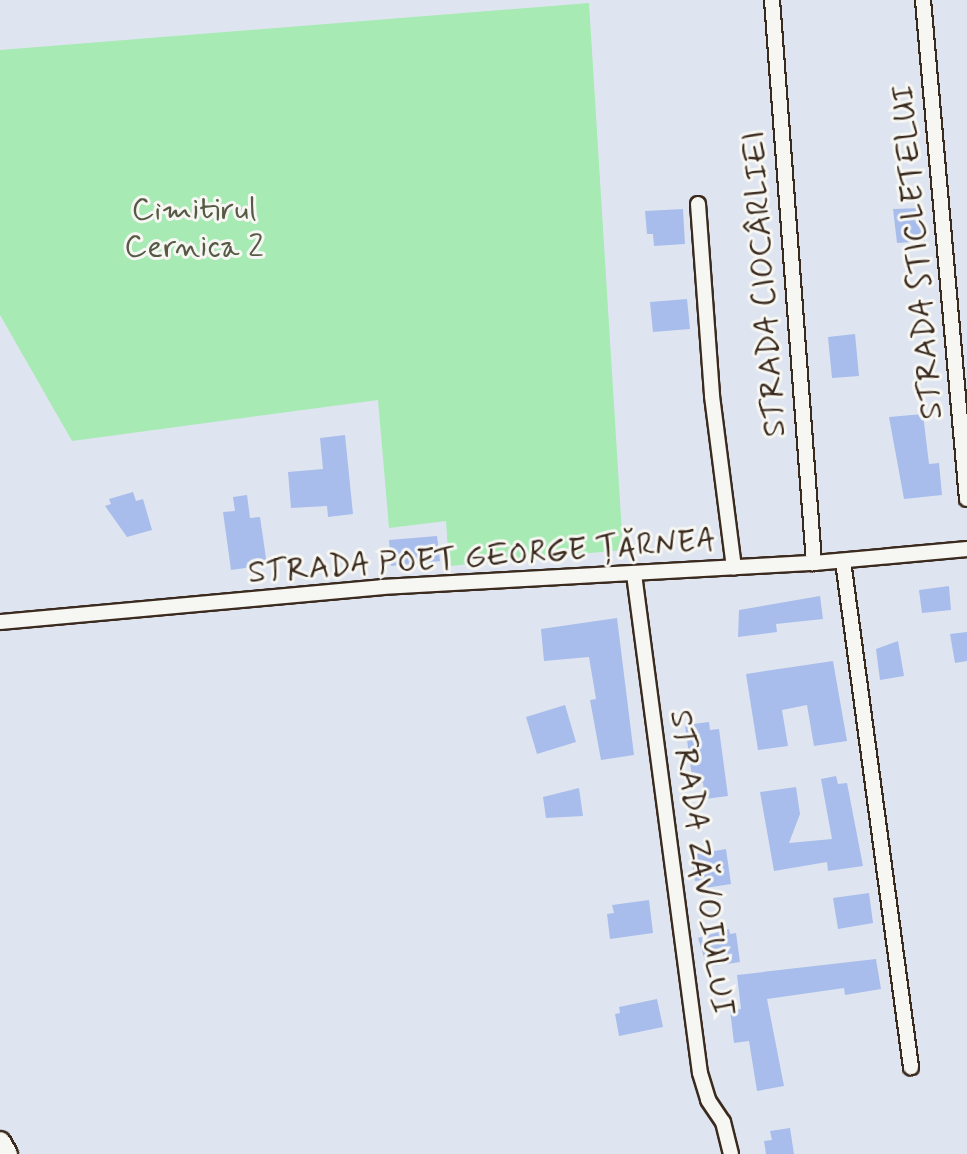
<!DOCTYPE html>
<html>
<head>
<meta charset="utf-8">
<style>
	body { margin:0 }
	#map { position:relative; width:967px; height:1154px; overflow:hidden; background:#dfe5f0; font-family:Mynerve,sans-serif }
	div>[style] { position:absolute }
	[style*='--x'] { left:calc(var(--x)*1px); top:calc(var(--y)*1px); width:calc(var(--w)*1px); rotate:calc(var(--a)*1deg) }
	.green>* { inset:0; background:#a7eab4 }
	.building>* { inset:0; background:#a8bdeb }
	.roads { filter:drop-shadow(2px 0 #3b2a1e) drop-shadow(-2px 0 #3b2a1e) drop-shadow(0 2px #3b2a1e) drop-shadow(0 -2px #3b2a1e) }
	.street>* { height:14px; margin:-7px; padding:0 7px; transform-origin:7px; border-radius:7px; background:#f6f6f2 }
	.secondary>* { height:20px; margin:-10px; padding:0 10px; transform-origin:10px; border-radius:10px; background:#f6f6f2 }
	span { translate:-50% -50%; white-space:nowrap; text-align:center; line-height:1.15; -webkit-text-stroke:6px #f6f6f2; paint-order:stroke }
	.park-label { font-size:32px; color:#565a44 }
	.street-label { font-size:32px; color:#3b2a1e }
</style>
</head>
<body>
<div id="map">
	<div class="green">
		<div style="clip-path:polygon(589px 3px,623px 550px,449px 566px,446px 521px,389px 528px,378px 400px,72px 441px,0 315px,0 50px)"></div>
	</div>
	<div class="building">
		<div style="clip-path:polygon(922px 208px,925px 241px,897px 243px,893px 209px)"></div>
		<div style="clip-path:polygon(683px 209px,685px 244px,654px 246px,653px 234px,647px 234px,645px 211px)"></div>
		<div style="clip-path:polygon(687px 299px,690px 329px,653px 332px,650px 302px)"></div>
		<div style="clip-path:polygon(855px 334px,859px 376px,832px 378px,828px 337px)"></div>
		<div style="clip-path:polygon(923px 414px,929px 464px,939px 463px,942px 495px,904px 499px,889px 417px)"></div>
		<div style="clip-path:polygon(345px 435px,353px 514px,328px 517px,327px 506px,291px 508px,288px 472px,323px 469px,320px 438px)"></div>
		<div style="clip-path:polygon(133px 492px,136px 501px,143px 499px,152px 530px,127px 537px,105px 506px,111px 504px,109px 499px)"></div>
		<div style="clip-path:polygon(247px 495px,250px 518px,260px 517px,267px 565px,231px 570px,223px 512px,235px 511px,233px 497px)"></div>
		<div style="clip-path:polygon(437px 536px,440px 561px,391px 566px,389px 540px)"></div>
		<div style="clip-path:polygon(949px 586px,951px 610px,922px 613px,919px 590px)"></div>
		<div style="clip-path:polygon(820px 596px,823px 619px,776px 624px,777px 632px,738px 637px,739px 610px)"></div>
		<div style="clip-path:polygon(617px 618px,634px 755px,601px 760px,590px 700px,596px 699px,589px 657px,544px 661px,541px 629px)"></div>
		<div style="clip-path:polygon(967px 632px,967px 661px,955px 663px,950px 634px)"></div>
		<div style="clip-path:polygon(898px 641px,904px 676px,880px 680px,876px 649px)"></div>
		<div style="clip-path:polygon(833px 661px,847px 741px,814px 746px,807px 705px,782px 710px,788px 746px,758px 750px,746px 674px)"></div>
		<div style="clip-path:polygon(565px 705px,576px 742px,537px 754px,526px 717px)"></div>
		<div style="clip-path:polygon(709px 722px,710px 730px,719px 729px,728px 796px,705px 799px,703px 783px,693px 784px,685px 725px)"></div>
		<div style="clip-path:polygon(836px 776px,838px 784px,847px 783px,863px 866px,828px 871px,827px 862px,774px 871px,760px 792px,796px 787px,800px 814px,789px 843px,832px 839px,821px 779px)"></div>
		<div style="clip-path:polygon(579px 788px,583px 816px,546px 818px,543px 797px)"></div>
		<div style="clip-path:polygon(726px 849px,731px 884px,705px 888px,704px 880px,695px 881px,691px 855px)"></div>
		<div style="clip-path:polygon(869px 893px,873px 923px,838px 929px,833px 898px)"></div>
		<div style="clip-path:polygon(649px 900px,653px 933px,610px 939px,607px 914px,614px 913px,612px 905px)"></div>
		<div style="clip-path:polygon(729px 929px,730px 934px,736px 933px,740px 962px,707px 967px,698px 938px)"></div>
		<div style="clip-path:polygon(876px 959px,881px 989px,845px 995px,844px 988px,767px 999px,784px 1086px,757px 1091px,749px 1041px,734px 1043px,730px 1010px,741px 1009px,737px 975px)"></div>
		<div style="clip-path:polygon(657px 999px,663px 1027px,619px 1036px,615px 1014px,620px 1013px,619px 1007px)"></div>
		<div style="clip-path:polygon(790px 1128px,794px 1154px,766px 1154px,764px 1141px,772px 1140px,770px 1131px)"></div>
	</div>
	<div class="roads">
		<div class="street">
			<div style="--x:772;--y:0;--w:565;--a:85.73"></div>
			<div style="--x:923;--y:0;--w:501;--a:84.96"></div>
			<div style="--x:698;--y:204;--w:193;--a:85.8"></div>
			<div style="--x:712;--y:396;--w:173;--a:82.7"></div>
			<div style="--x:843;--y:561;--w:511;--a:82.35"></div>
			<div style="--x:634;--y:574;--w:503;--a:82.47"></div>
			<div style="--x:700;--y:1073;--w:28;--a:73"></div>
			<div style="--x:708;--y:1100;--w:27;--a:56"></div>
			<div style="--x:723;--y:1122;--w:33;--a:76"></div>
			<div style="--x:0;--y:622;--w:384;--a:-5.2"></div>
			<div style="--x:382;--y:587;--w:433;--a:-3.2"></div>
			<div style="--x:814;--y:563;--w:154;--a:-5.2"></div>
		</div>
		<div class="secondary">
			<div style="--x:0;--y:1142;--w:14;--a:60"></div>
		</div>
	</div>
	<div class="park-label">
		<span style="left:194px;top:229px">Cimitirul<br>Cernica 2</span>
	</div>
	<div class="street-label">
		<span style="left:918px;top:252px;rotate:-95deg">STRADA STICLETELUI</span>
		<span style="left:765px;top:284px;rotate:-94deg">STRADA CIOCÂRLIEI</span>
		<span style="left:482px;top:557px;rotate:-4deg">STRADA POET GEORGE ȚĂRNEA</span>
		<span style="left:701px;top:863px;rotate:82deg">STRADA ZĂVOIULUI</span>
	</div>
</div>
</body>
</html>
